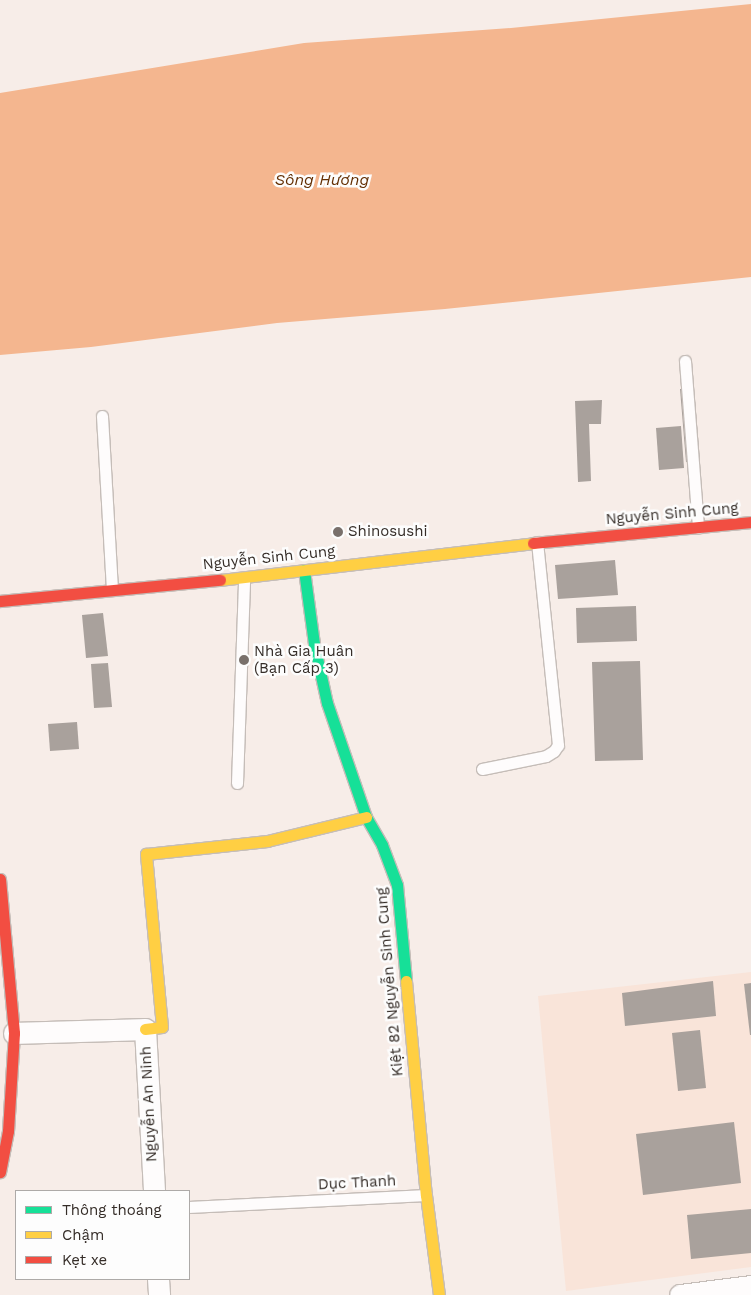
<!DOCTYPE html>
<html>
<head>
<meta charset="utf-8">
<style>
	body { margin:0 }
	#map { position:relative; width:751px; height:1295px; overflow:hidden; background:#f7ede8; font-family:"Work Sans",sans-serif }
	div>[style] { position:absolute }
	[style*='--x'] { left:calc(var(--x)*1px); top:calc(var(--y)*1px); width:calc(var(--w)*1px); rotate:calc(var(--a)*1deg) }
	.built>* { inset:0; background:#f9e4d9 }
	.water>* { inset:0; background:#f4b68f }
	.building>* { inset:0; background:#a9a19c }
	.roads { filter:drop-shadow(1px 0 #c5bdb8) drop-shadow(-1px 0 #c5bdb8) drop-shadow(0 1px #c5bdb8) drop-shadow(0 -1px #c5bdb8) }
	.lane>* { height:11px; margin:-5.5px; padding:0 5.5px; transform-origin:5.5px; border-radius:5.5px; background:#fefcfc }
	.street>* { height:21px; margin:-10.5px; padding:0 10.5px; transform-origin:10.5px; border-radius:10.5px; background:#fefcfc }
	.fast>* { height:11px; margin:-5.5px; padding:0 5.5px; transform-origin:5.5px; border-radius:5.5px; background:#16e098 }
	.slow>* { height:11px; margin:-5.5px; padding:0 5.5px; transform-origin:5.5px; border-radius:5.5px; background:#ffcf43 }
	.jam>* { height:11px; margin:-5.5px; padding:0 5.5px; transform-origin:5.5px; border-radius:5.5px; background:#f24e42 }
	.dots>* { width:14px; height:14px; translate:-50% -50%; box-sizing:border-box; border:2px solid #fdfdfd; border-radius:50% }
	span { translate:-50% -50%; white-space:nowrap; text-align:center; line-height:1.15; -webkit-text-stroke:5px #fdfdfd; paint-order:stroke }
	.street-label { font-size:15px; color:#352d28 }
	.poi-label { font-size:15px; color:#352d28 }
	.left { translate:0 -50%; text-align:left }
	.water-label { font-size:16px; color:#642f03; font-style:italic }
	.legend { position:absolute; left:15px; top:1190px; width:175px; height:90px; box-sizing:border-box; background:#fdfdfd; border:1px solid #adaaa8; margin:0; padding:6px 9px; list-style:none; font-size:15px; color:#352d28 }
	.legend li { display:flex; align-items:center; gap:10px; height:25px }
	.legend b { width:25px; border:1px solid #adaaa8 }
</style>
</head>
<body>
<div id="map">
	<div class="built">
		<div style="clip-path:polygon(751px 972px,751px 1267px,566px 1291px,538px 996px)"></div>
	</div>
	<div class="water">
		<div style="clip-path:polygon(751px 4px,751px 277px,445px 309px,277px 323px,91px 347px,0 355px,0 93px,304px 43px,511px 28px)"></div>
	</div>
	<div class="building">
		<div style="clip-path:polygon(694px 388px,700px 461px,686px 462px,680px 389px)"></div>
		<div style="clip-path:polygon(602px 400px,601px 424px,589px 424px,591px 481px,578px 482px,575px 401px)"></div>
		<div style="clip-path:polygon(681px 426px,684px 468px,659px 470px,656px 428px)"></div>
		<div style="clip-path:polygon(615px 560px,618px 595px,558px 599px,555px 565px)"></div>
		<div style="clip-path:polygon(636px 606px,637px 641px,577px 643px,576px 608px)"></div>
		<div style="clip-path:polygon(103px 613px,108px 656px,86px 658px,82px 615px)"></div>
		<div style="clip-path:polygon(640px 661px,643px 760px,595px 761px,592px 662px)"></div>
		<div style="clip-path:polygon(108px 663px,112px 707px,94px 708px,91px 664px)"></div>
		<div style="clip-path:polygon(77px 722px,79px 749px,50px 751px,48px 724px)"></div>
		<div style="clip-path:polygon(713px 981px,716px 1016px,625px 1026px,622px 993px)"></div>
		<div style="clip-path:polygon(751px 983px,751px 1035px,750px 1035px,744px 984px)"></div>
		<div style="clip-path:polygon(700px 1030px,706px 1088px,678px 1091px,672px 1033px)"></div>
		<div style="clip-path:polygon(734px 1122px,741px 1183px,643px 1195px,636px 1134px)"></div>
		<div style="clip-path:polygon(751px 1209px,751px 1253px,691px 1259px,687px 1215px)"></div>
	</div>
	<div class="roads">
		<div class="lane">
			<div style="--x:685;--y:361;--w:167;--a:85.5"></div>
			<div style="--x:102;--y:416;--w:173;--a:86.7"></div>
			<div style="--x:482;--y:769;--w:65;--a:-11.5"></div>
			<div style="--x:546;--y:756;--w:9;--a:-32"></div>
			<div style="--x:554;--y:751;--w:7;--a:-56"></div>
			<div style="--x:558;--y:745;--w:204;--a:-95.9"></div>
			<div style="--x:237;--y:783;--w:205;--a:-88"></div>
			<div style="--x:189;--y:1207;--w:237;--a:-2.9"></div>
		</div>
		<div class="street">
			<div style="--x:14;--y:1033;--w:131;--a:-1.7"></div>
			<div style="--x:145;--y:1029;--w:162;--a:86.8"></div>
			<div style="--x:158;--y:1279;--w:16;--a:86"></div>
			<div style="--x:680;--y:1295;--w:72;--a:-7.2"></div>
		</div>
		<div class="fast">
			<div style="--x:304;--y:570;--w:75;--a:82.3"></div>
			<div style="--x:314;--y:644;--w:60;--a:77.6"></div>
			<div style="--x:327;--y:703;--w:120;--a:71.1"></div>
			<div style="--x:366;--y:817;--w:32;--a:60"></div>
			<div style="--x:382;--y:845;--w:43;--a:69.4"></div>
			<div style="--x:397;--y:885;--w:96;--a:84.6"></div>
		</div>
		<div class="slow">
			<div style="--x:220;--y:580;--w:315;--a:-6.7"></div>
			<div style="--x:406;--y:981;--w:215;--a:84.7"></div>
			<div style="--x:426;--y:1195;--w:101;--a:82.6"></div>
			<div style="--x:145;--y:1029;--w:17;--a:-7"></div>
			<div style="--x:162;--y:1027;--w:174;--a:-95.3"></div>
			<div style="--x:146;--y:854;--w:122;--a:-6.1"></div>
			<div style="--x:267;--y:841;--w:102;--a:-13.6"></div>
		</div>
		<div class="jam">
			<div style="--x:533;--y:543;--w:219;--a:-5.5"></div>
			<div style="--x:0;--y:601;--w:221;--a:-5.5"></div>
			<div style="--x:0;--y:879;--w:155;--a:84.8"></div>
			<div style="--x:14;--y:1033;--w:98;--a:93.5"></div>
			<div style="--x:8;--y:1131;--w:42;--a:101"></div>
		</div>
	</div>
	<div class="dots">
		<div style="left:338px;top:532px;background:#79706b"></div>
		<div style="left:244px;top:660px;background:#79706b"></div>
	</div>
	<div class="street-label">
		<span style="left:672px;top:514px;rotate:-5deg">Nguyễn Sinh Cung</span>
		<span style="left:269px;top:558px;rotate:-6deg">Nguyễn Sinh Cung</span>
		<span style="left:390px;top:982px;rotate:-95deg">Kiệt 82 Nguyễn Sinh Cung</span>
		<span style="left:149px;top:1104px;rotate:-93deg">Nguyễn An Ninh</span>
		<span style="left:357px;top:1183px;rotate:-3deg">Dục Thanh</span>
	</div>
	<div class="poi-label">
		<span class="left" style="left:348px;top:532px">Shinosushi</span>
		<span class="left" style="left:254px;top:660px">Nhà Gia Huân<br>(Bạn Cấp 3)</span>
	</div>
	<div class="water-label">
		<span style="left:322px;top:180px">Sông Hương</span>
	</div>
	<ul class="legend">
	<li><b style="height:6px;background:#16e098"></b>Thông thoáng</li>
	<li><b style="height:6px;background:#ffcf43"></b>Chậm</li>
	<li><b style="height:6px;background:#f24e42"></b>Kẹt xe</li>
	</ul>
</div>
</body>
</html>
